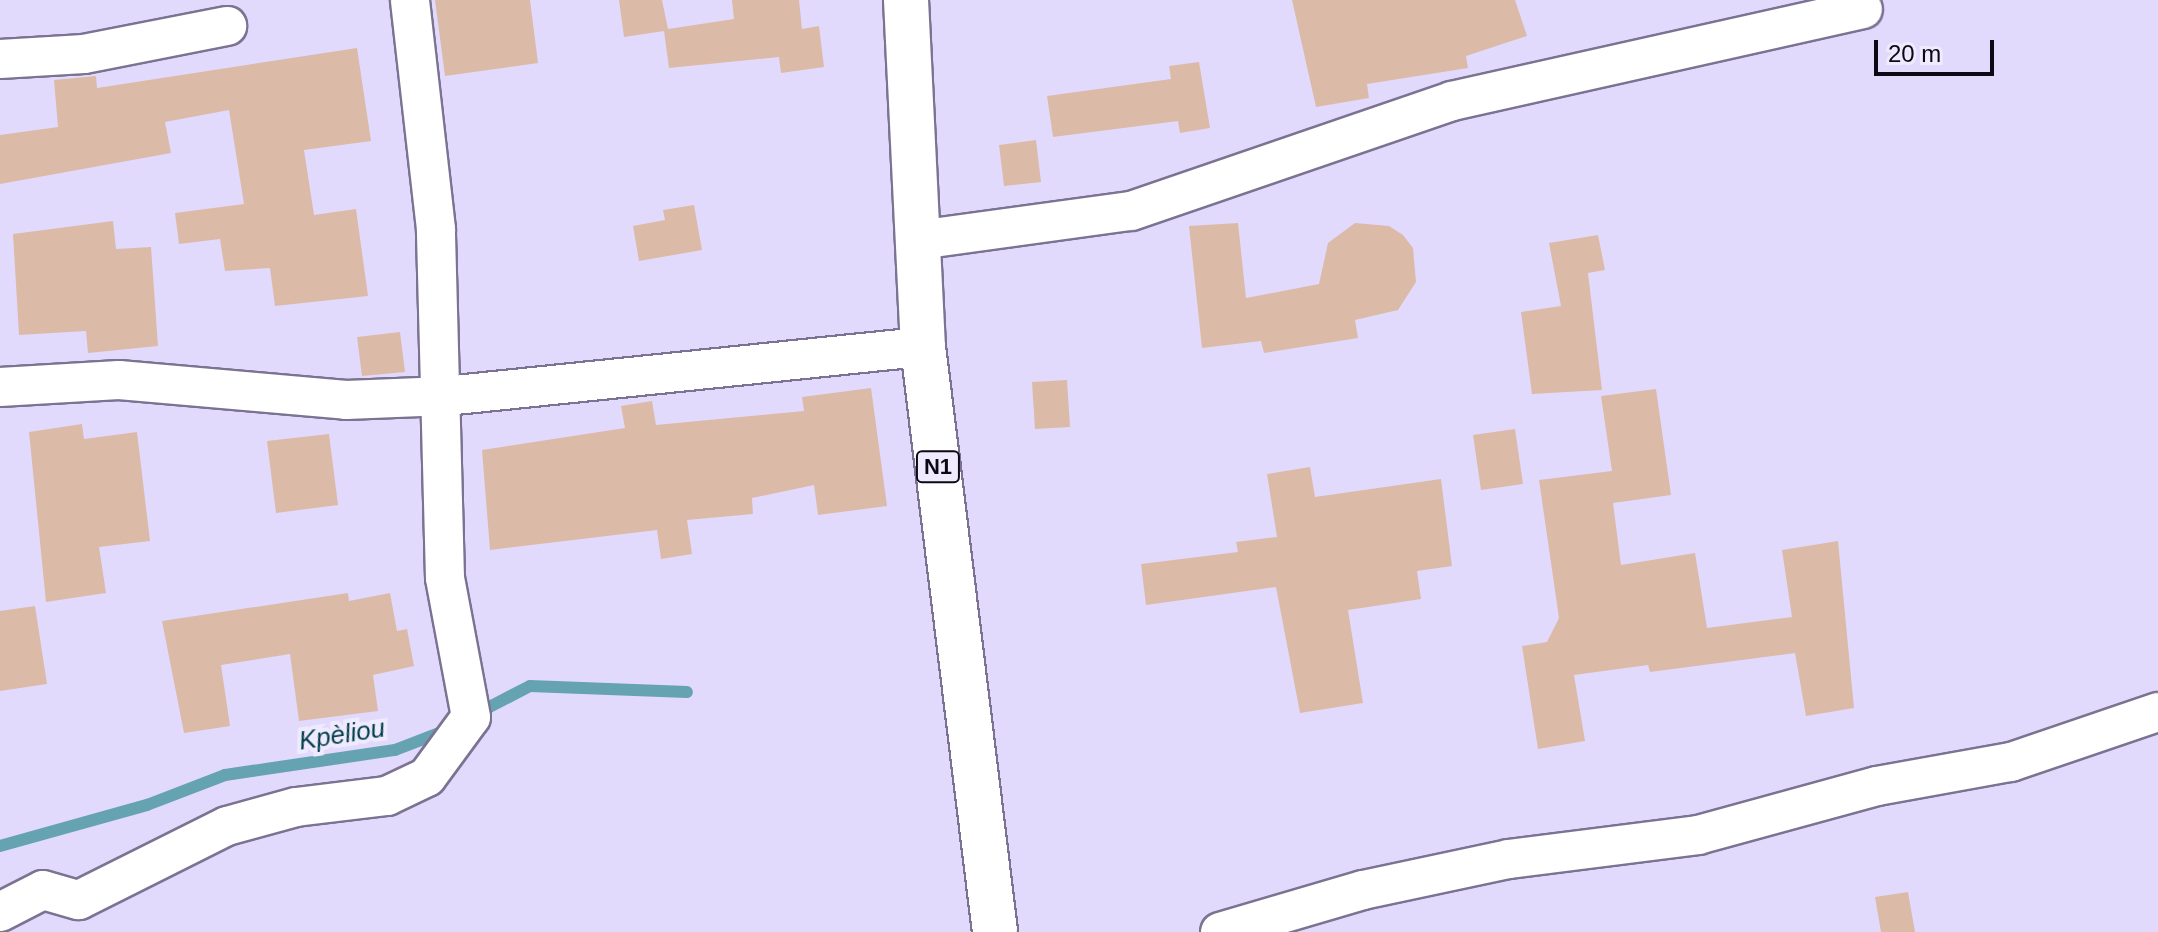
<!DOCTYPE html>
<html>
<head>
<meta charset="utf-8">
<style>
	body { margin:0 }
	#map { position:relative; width:2158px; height:932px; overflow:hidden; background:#e2dafc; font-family:Helvetica,sans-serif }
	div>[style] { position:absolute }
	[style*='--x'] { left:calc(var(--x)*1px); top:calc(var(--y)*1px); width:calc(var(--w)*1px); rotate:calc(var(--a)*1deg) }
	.stream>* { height:12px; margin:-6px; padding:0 6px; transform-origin:6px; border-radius:6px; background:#66a3b2 }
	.building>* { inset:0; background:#dcbaa8 }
	.roads { filter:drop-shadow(2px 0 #7b7391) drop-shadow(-2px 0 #7b7391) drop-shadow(0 2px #7b7391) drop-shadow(0 -2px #7b7391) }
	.street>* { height:38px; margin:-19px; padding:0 19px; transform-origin:19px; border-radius:19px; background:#fff }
	.highway>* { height:44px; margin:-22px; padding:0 22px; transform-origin:22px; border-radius:22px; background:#fff }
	span { translate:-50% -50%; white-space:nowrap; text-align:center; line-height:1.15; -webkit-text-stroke:8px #efeafe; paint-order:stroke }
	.shield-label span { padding:2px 6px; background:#efeafe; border:2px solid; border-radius:6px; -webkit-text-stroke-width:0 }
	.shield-label { font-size:22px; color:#0c0914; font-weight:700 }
	.water-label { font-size:26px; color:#043f4a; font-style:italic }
	.scale { position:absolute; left:1874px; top:40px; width:120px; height:36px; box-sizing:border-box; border:4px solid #0c0914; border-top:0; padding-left:10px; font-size:24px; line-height:28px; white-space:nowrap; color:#0c0914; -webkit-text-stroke:6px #efeafe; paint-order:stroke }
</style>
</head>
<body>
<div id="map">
	<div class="stream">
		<div style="--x:474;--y:715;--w:63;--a:-27.4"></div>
		<div style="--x:530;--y:686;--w:157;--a:2.2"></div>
		<div style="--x:0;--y:846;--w:153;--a:-15.6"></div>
		<div style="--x:147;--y:805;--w:84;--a:-21"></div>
		<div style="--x:225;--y:775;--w:172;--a:-8.4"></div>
		<div style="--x:395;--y:750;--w:56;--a:-21"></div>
	</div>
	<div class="building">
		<div style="clip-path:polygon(435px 0,530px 0,538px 63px,445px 76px)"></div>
		<div style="clip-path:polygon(619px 0,662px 0,668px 29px,734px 19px,732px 0,799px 0,802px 29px,819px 26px,824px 67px,781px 73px,779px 57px,669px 68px,664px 31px,624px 37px)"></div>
		<div style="clip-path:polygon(1292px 0,1515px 0,1527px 36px,1466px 56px,1468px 68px,1367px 84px,1369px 98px,1316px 107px)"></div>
		<div style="clip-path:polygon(357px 48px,371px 141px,304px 150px,314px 215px,356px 209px,368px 296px,275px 306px,270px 268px,225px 271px,220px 239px,179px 244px,175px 213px,244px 204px,229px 110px,165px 122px,171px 153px,0 184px,0 135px,58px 127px,54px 80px,96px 76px,97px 88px)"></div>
		<div style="clip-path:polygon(1199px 62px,1210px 128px,1180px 133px,1178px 121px,1053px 137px,1047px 96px,1171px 79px,1169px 66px)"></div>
		<div style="clip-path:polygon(1036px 140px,1041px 182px,1004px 186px,999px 145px)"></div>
		<div style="clip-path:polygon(694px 205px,702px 250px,639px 261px,633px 226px,665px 220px,663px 210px)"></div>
		<div style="clip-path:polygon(113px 221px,116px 249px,151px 247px,158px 346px,88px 353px,86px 331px,19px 335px,13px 234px)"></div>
		<div style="clip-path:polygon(1238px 223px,1246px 298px,1319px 284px,1328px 243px,1355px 223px,1389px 226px,1403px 235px,1413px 248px,1416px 282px,1398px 310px,1355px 320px,1358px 338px,1264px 353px,1261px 341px,1202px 348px,1189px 226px)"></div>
		<div style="clip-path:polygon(1598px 235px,1605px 270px,1588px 273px,1602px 390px,1532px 394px,1521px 312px,1561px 306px,1549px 243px)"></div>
		<div style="clip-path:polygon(400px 332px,405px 372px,362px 376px,357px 337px)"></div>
		<div style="clip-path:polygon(1067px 380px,1070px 427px,1035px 429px,1032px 382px)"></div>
		<div style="clip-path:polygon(871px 388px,887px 506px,818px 515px,814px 485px,752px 498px,753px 514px,687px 520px,692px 554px,661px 559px,657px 530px,490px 550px,482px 450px,625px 428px,621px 406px,652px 401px,656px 425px,804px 411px,802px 397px)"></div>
		<div style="clip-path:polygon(1656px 389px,1671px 495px,1613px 503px,1621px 565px,1695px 553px,1707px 628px,1792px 617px,1782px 550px,1838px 541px,1854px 708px,1806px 716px,1795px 653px,1650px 672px,1648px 665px,1574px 675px,1585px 741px,1538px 749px,1522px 646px,1547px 642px,1559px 618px,1539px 480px,1612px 471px,1601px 396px)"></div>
		<div style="clip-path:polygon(82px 424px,84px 439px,137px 432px,150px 541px,99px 547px,106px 593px,46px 602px,29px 432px)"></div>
		<div style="clip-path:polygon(1515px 429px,1523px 484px,1481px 490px,1473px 435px)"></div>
		<div style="clip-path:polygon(329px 434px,338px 505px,276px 513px,267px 441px)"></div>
		<div style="clip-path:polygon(1310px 467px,1315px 497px,1441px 479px,1452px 566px,1417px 571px,1421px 599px,1348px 610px,1363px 703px,1300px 713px,1276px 587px,1146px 605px,1141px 564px,1238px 552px,1236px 542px,1277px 537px,1267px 474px)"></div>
		<div style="clip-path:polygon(348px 593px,349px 601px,390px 593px,397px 631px,407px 629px,414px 666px,373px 675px,378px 711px,299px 721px,290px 654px,221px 665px,230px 726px,184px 733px,162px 621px)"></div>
		<div style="clip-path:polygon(35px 606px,47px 684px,0 691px,0 611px)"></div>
		<div style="clip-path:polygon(1908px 892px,1915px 932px,1881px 932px,1875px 897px)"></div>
	</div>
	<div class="roads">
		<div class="street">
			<div style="--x:0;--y:59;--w:84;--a:-3.4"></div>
			<div style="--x:84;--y:54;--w:146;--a:-11.1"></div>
			<div style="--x:918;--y:240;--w:215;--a:-7.8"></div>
			<div style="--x:1131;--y:211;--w:339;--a:-18.9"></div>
			<div style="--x:1452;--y:101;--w:421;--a:-12.6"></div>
			<div style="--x:0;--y:387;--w:119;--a:-3.4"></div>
			<div style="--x:119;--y:380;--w:228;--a:5"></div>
			<div style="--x:346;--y:400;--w:100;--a:-2.3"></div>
			<div style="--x:446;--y:396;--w:480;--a:-5.9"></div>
			<div style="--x:0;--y:912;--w:48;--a:-27.1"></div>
			<div style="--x:43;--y:890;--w:37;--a:16"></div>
			<div style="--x:79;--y:900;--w:165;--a:-26.6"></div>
			<div style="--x:227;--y:826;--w:72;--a:-15.4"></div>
			<div style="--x:296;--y:807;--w:92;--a:-6.9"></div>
			<div style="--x:387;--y:796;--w:44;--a:-25.4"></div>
			<div style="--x:427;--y:777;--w:74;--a:-53.7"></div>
			<div style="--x:471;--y:717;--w:141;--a:-100.6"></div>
			<div style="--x:445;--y:578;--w:349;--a:-91.5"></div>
			<div style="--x:436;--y:229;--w:230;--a:-96.5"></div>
			<div style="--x:1220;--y:932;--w:149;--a:-16.4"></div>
			<div style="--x:1363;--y:890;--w:149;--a:-12"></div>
			<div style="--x:1509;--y:859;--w:191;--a:-7.2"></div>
			<div style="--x:1698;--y:835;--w:186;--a:-15.3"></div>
			<div style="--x:1877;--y:786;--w:136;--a:-10.2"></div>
			<div style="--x:2011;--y:762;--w:155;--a:-18.8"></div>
		</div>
		<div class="highway">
			<div style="--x:906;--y:0;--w:347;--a:87.2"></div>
			<div style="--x:923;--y:347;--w:589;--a:82.98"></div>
		</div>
	</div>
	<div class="shield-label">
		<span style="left:938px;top:467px">N1</span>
	</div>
	<div class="water-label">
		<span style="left:342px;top:735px;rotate:-9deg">Kpèliou</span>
	</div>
	<div class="scale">20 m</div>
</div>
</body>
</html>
